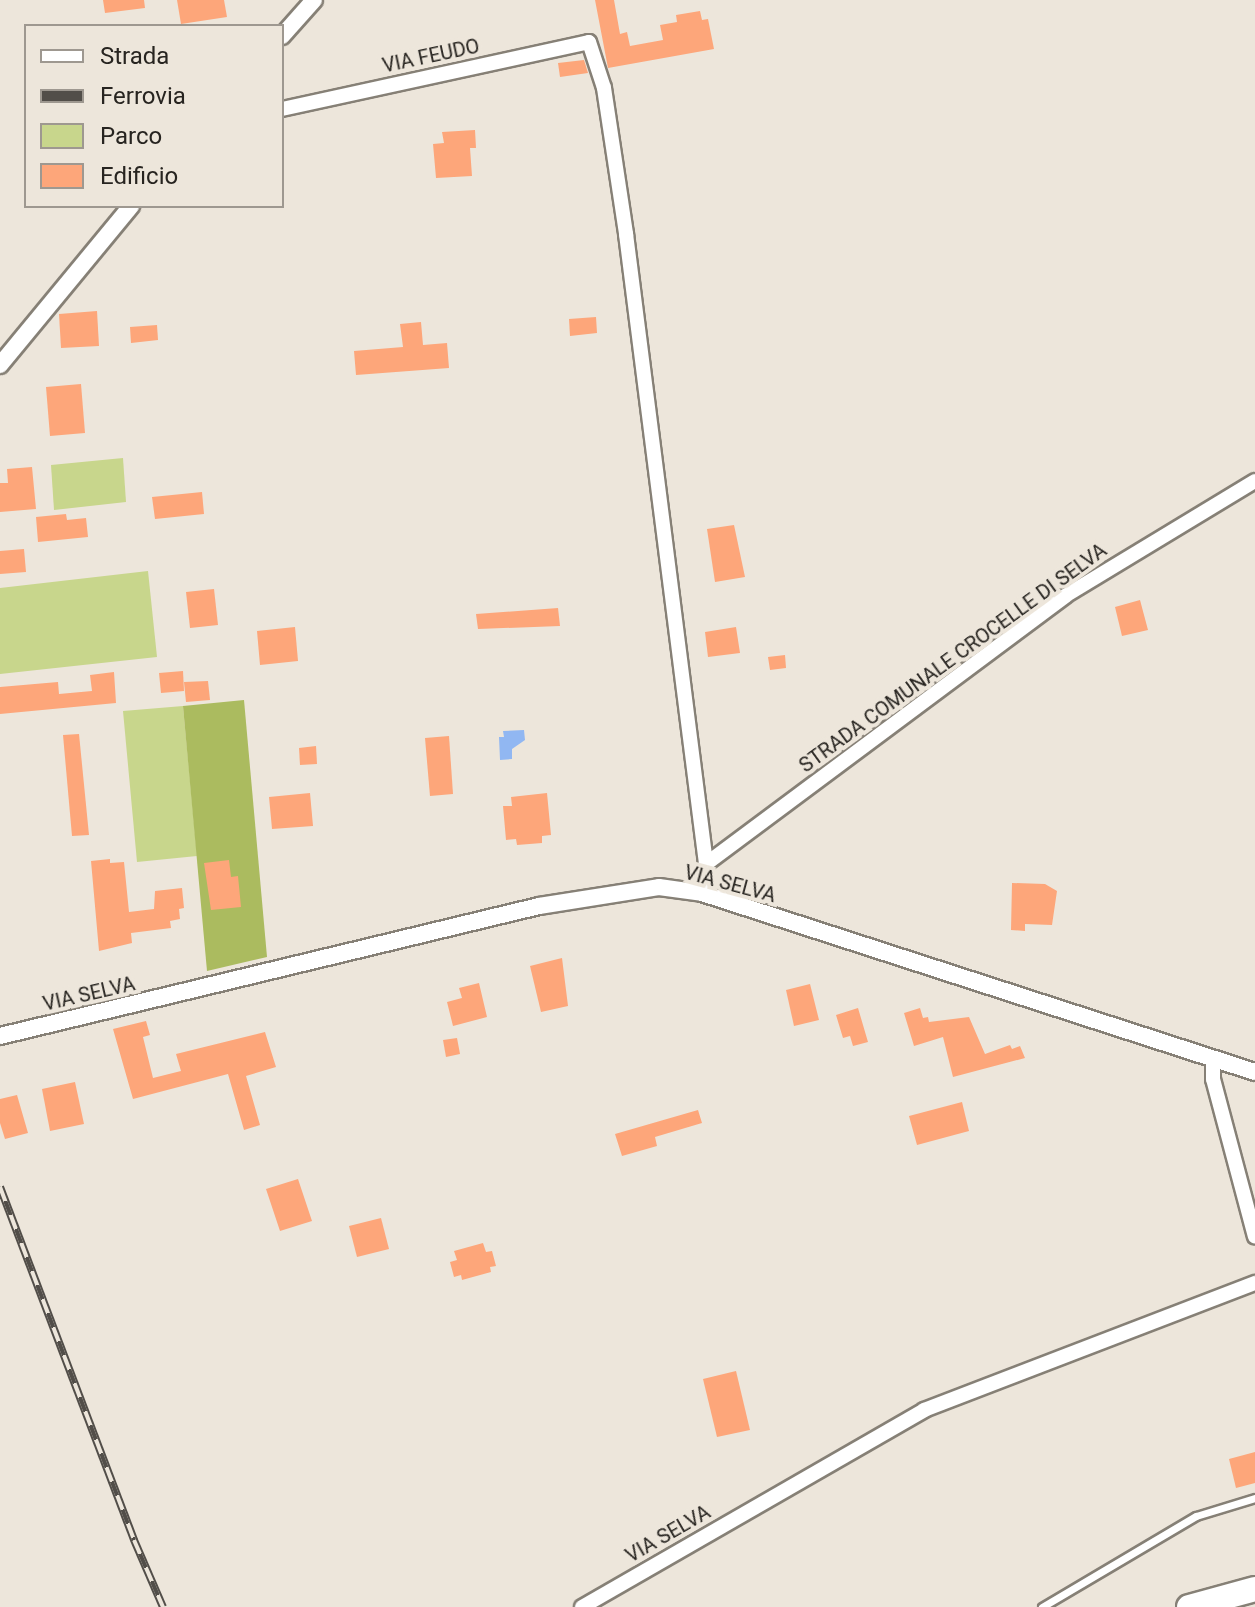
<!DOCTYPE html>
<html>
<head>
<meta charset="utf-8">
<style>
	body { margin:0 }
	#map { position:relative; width:1255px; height:1607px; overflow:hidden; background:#ede6db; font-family:Roboto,sans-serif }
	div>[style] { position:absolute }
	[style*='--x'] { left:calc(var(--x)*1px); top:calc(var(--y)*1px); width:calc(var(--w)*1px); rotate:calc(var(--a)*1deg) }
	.green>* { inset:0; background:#c8d68c }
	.forest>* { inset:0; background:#abbb5f }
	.water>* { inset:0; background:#91b7f2 }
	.building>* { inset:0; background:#fda67a }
	.roads { filter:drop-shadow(2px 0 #868076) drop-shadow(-2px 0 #868076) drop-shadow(0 2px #868076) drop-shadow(0 -2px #868076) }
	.service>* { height:7px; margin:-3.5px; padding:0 3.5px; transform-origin:3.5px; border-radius:3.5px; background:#fff }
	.minor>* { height:14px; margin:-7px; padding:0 7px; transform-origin:7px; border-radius:7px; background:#fff }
	.tertiary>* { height:16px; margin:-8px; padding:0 8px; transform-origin:8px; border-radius:8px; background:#fff }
	.motorway>* { height:24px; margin:-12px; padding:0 12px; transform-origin:12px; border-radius:12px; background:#fff }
	.rail>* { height:8px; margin-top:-4px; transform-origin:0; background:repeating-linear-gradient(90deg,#ede6db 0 15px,#524e49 0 30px); box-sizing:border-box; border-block:2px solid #524e49 }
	span { translate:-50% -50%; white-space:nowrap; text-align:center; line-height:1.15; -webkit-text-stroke:8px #ede6db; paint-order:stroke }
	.street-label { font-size:20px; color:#272420 }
	.legend { position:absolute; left:24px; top:24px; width:260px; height:184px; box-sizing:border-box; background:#ede6db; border:2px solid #9e9890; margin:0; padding:10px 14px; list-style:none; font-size:24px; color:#272420 }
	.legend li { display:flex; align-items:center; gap:16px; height:40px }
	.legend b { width:40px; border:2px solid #9e9890 }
</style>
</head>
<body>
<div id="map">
	<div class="green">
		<div style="clip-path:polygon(123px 458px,126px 502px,54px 510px,51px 465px)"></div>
		<div style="clip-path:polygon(148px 571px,157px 657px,0 674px,0 588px)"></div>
		<div style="clip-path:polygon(183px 706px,197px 856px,137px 862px,123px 711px)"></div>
	</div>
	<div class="forest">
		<div style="clip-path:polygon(244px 700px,267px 957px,207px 971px,183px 706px)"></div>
	</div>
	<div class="water">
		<div style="clip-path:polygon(524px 730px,525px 740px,512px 749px,512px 759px,500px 760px,499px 737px,504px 737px,503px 731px)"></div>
	</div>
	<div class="building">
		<div style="clip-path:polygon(103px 0,144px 0,145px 8px,105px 13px)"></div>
		<div style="clip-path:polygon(177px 0,224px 0,227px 17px,181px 24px)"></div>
		<div style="clip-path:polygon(595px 0,614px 0,620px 34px,627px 32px,630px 46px,663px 40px,660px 25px,677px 22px,676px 15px,700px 11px,702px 20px,708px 19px,714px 49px,608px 68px)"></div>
		<div style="clip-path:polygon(584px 60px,588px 73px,560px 77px,558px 63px)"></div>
		<div style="clip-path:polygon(475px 130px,476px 148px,470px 148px,472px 176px,436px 178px,433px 144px,444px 143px,442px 132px)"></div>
		<div style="clip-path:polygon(97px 311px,99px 346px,61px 348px,59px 314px)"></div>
		<div style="clip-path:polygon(596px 317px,597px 333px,570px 336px,569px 319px)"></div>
		<div style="clip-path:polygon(421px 322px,423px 345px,447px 343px,449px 368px,356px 375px,354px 351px,403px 347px,400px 324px)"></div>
		<div style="clip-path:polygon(157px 325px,158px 340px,131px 343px,130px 327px)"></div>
		<div style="clip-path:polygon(81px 384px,85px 433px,50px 436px,46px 387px)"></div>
		<div style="clip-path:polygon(32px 467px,36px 509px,0 512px,0 483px,8px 483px,7px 469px)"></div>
		<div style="clip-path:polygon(202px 492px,204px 514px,155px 519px,152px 497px)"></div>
		<div style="clip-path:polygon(66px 514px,67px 520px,86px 518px,88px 537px,38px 542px,36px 517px)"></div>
		<div style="clip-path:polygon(734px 525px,745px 577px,715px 582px,707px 529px)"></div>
		<div style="clip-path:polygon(24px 549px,26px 572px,0 574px,0 551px)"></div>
		<div style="clip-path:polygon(214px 589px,218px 625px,190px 628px,186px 592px)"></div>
		<div style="clip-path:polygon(1140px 600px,1148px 630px,1122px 636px,1115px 607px)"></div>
		<div style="clip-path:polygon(558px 608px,560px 626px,478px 629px,476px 614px)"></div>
		<div style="clip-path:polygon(295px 627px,298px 661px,260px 665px,257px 631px)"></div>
		<div style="clip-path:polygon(736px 627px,740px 653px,708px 657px,705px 632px)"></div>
		<div style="clip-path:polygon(785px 655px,786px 668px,770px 670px,768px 657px)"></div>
		<div style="clip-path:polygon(183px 671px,184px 691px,161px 693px,159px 673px)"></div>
		<div style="clip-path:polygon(114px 672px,116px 703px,0 714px,0 687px,58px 682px,59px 694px,92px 691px,90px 675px)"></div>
		<div style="clip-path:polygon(208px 681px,210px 700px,186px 702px,184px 682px)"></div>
		<div style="clip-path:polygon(79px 734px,89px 835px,72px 836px,63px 735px)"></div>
		<div style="clip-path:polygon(449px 736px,453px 794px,430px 796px,425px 738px)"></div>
		<div style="clip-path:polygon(316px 746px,317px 764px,300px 765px,299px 748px)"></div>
		<div style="clip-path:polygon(310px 793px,313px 826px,272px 829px,269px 797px)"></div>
		<div style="clip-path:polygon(547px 793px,551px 835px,542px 836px,542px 843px,517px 845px,516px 839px,506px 840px,503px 806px,512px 806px,511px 797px)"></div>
		<div style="clip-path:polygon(110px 859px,110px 863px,124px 862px,129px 912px,154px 909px,155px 891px,182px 888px,184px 908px,179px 909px,180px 919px,170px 921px,171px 928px,131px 933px,132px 943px,99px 951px,91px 861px)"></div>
		<div style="clip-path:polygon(229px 860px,231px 877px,238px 876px,241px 907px,211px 910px,204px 863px)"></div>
		<div style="clip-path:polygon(1012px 883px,1045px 884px,1057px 891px,1052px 925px,1025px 924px,1025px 931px,1011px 930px)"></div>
		<div style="clip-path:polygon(562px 958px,568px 1006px,541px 1012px,530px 966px)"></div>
		<div style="clip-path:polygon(479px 983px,487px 1017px,453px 1026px,447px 1002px,462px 998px,459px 988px)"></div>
		<div style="clip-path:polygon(810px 984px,819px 1020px,794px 1026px,786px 990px)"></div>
		<div style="clip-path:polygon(858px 1008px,868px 1042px,853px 1046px,850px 1036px,843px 1038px,836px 1015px)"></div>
		<div style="clip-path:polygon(920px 1008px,923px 1018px,928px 1017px,929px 1022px,969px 1017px,985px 1054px,1010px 1045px,1012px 1049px,1020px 1046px,1025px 1058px,953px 1077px,943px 1037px,914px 1046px,904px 1013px)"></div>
		<div style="clip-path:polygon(146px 1021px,150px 1035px,143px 1037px,153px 1078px,181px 1071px,176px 1054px,265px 1032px,276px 1067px,246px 1076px,260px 1125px,244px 1130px,228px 1074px,133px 1099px,113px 1029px)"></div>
		<div style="clip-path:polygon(457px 1038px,460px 1054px,446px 1057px,443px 1040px)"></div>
		<div style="clip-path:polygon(75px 1082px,84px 1124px,50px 1131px,42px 1089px)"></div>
		<div style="clip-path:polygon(17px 1095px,28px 1133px,5px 1139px,0 1123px,0 1099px)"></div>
		<div style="clip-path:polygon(962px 1102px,969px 1131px,917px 1145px,909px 1116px)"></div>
		<div style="clip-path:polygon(698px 1110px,702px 1123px,655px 1137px,657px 1146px,622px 1156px,615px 1134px)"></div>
		<div style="clip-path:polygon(298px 1179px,312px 1221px,280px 1231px,266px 1189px)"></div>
		<div style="clip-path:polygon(381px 1218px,389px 1249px,357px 1257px,349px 1226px)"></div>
		<div style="clip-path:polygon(483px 1243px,486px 1252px,492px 1251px,496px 1266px,490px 1267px,491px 1272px,462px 1280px,461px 1275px,454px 1277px,450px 1262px,457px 1260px,454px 1251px)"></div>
		<div style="clip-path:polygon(736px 1371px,750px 1430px,717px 1437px,703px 1379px)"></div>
		<div style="clip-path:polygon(1255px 1452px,1255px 1483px,1236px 1488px,1229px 1459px)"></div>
	</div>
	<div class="roads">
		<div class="service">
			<div style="--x:1042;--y:1607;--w:179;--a:-30.6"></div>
			<div style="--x:1196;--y:1516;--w:62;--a:-17"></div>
		</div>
		<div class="minor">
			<div style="--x:282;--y:109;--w:314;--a:-12.3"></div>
			<div style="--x:589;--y:42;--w:48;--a:71.9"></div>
			<div style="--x:604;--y:88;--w:148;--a:81.4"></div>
			<div style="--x:626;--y:234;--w:635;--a:82.76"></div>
			<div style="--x:702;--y:893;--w:29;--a:-82"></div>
			<div style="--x:706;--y:864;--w:448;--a:-36.7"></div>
			<div style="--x:1065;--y:596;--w:222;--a:-31.2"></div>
			<div style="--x:1213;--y:1059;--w:20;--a:90"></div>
			<div style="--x:1213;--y:1079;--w:163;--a:75.1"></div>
			<div style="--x:582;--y:1607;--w:395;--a:-29.9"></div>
			<div style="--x:924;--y:1410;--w:355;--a:-21"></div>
		</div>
		<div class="tertiary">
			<div style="--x:282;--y:36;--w:48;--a:-48.4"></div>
			<div style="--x:0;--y:365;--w:206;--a:-50.5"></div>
			<div style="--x:0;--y:1036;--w:554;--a:-13.56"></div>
			<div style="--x:539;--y:906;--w:121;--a:-9"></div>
			<div style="--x:659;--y:887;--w:43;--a:7.9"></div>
			<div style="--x:702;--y:893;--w:581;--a:17.94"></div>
		</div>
		<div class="motorway">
			<div style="--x:1189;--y:1607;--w:68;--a:-15.3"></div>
		</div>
	</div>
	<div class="rail">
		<div style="--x:0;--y:1187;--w:378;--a:69.2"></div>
		<div style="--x:134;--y:1540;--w:73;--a:66.6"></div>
	</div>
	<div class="street-label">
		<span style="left:431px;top:56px;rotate:-12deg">VIA FEUDO</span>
		<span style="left:953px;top:658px;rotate:-36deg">STRADA COMUNALE CROCELLE DI SELVA</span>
		<span style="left:730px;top:884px;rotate:15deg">VIA SELVA</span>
		<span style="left:89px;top:994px;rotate:-13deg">VIA SELVA</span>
		<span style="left:668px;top:1534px;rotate:-30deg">VIA SELVA</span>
	</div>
	<ul class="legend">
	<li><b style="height:10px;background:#fff"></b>Strada</li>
	<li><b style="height:10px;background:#524e49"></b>Ferrovia</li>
	<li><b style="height:22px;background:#c8d68c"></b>Parco</li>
	<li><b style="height:22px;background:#fda67a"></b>Edificio</li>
	</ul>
</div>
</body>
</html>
